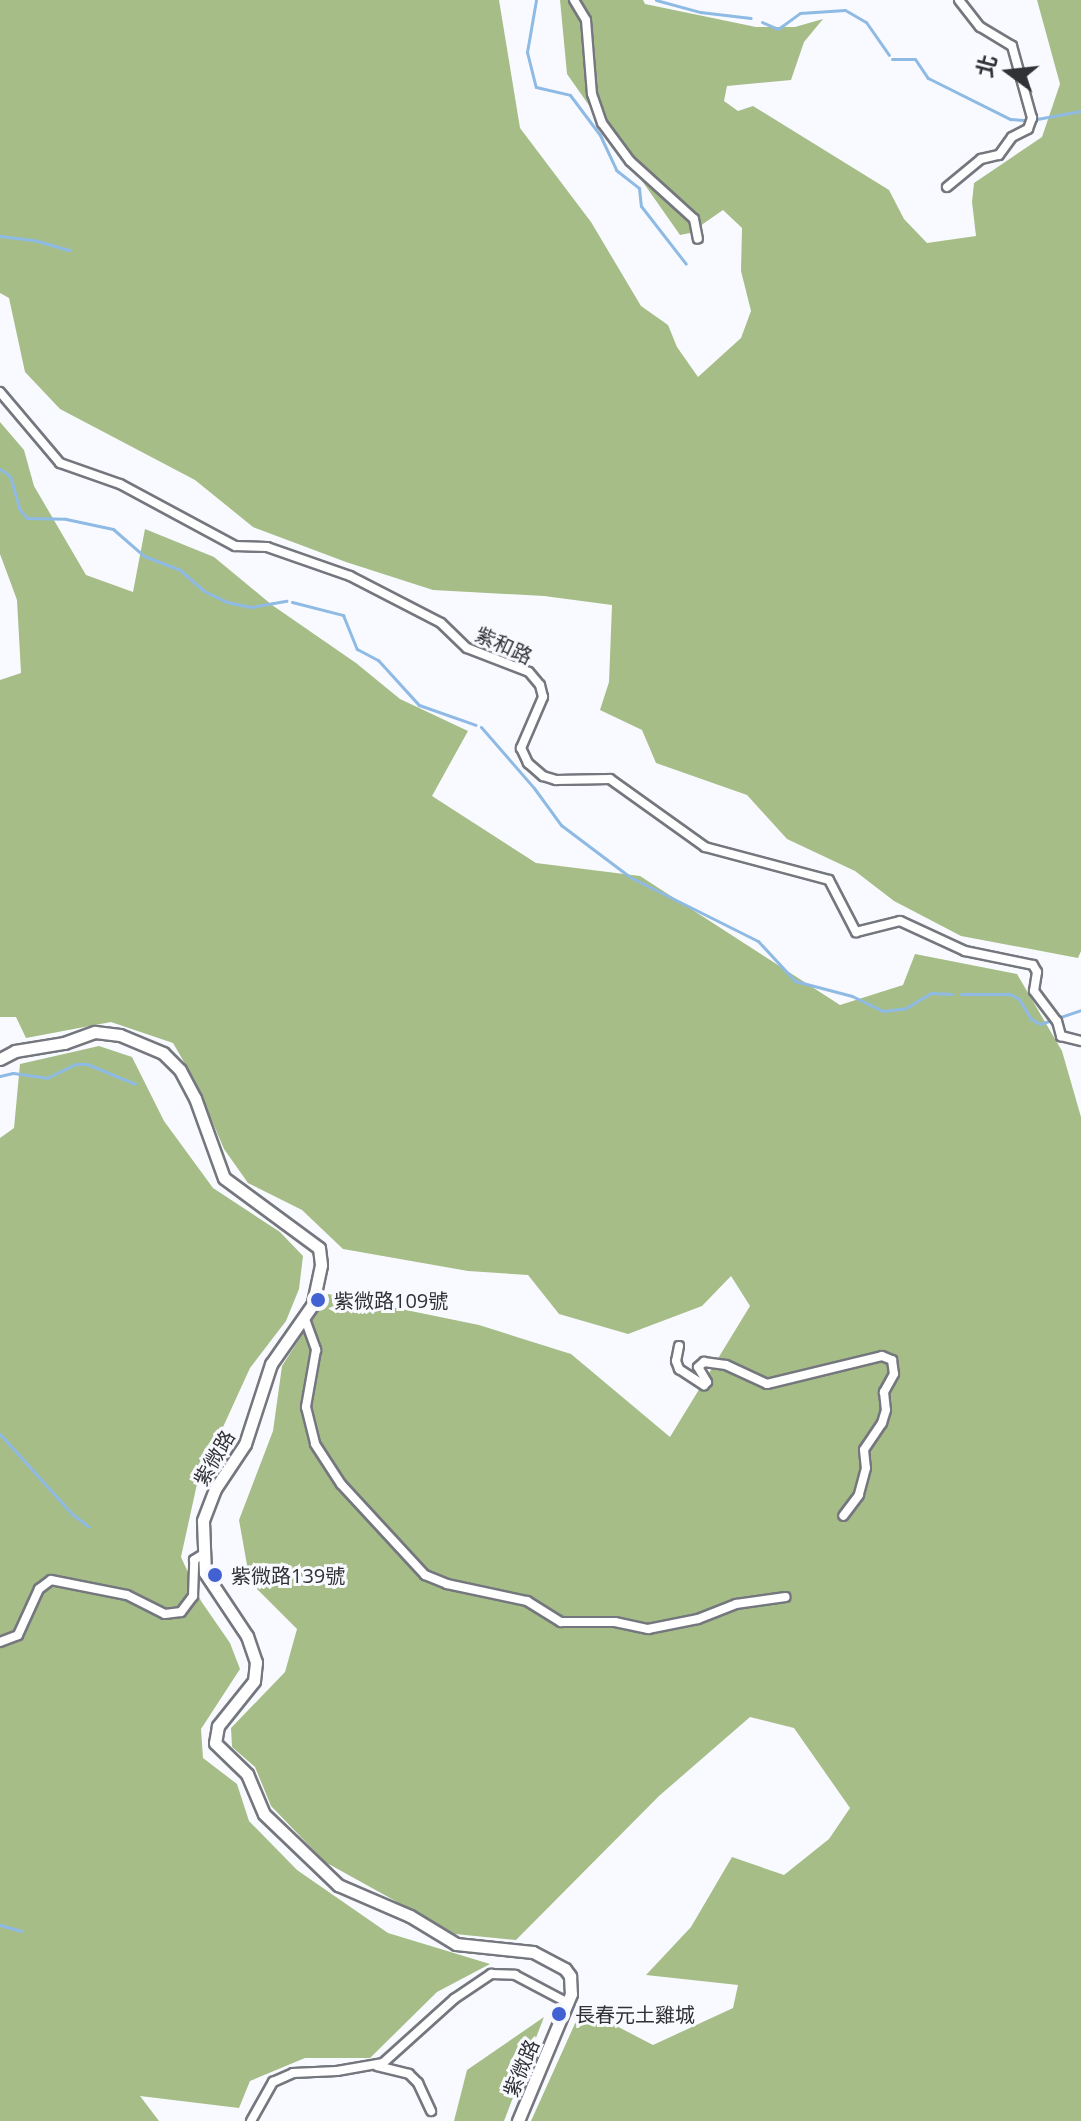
<!DOCTYPE html>
<html>
<head>
<meta charset="utf-8">
<style>
	body { margin:0 }
	#map { position:relative; width:1081px; height:2121px; overflow:hidden; background:#f9faff; font-family:"Open Sans","Noto Sans TC",sans-serif }
	div>[style] { position:absolute }
	[style*='--x'] { left:calc(var(--x)*1px); top:calc(var(--y)*1px); width:calc(var(--w)*1px); rotate:calc(var(--a)*1deg) }
	.forest>* { inset:0; background:#a6bd88 }
	.stream>* { height:3px; margin:-1.5px; padding:0 1.5px; transform-origin:1.5px; border-radius:1.5px; background:#8ebae4 }
	.roads { filter:drop-shadow(2px 0 #75777e) drop-shadow(-2px 0 #75777e) drop-shadow(0 2px #75777e) drop-shadow(0 -2px #75777e) }
	.street>* { height:8px; margin:-4px; padding:0 4px; transform-origin:4px; border-radius:4px; background:#fff }
	.secondary>* { height:11px; margin:-5.5px; padding:0 5.5px; transform-origin:5.5px; border-radius:5.5px; background:#fff }
	.dots>* { width:22px; height:22px; translate:-50% -50%; box-sizing:border-box; border:4px solid #f9faff; border-radius:50% }
	span { translate:-50% -50%; white-space:nowrap; text-align:center; line-height:1.15; -webkit-text-stroke:6px #f9faff; paint-order:stroke }
	.street-label { font-size:20px; color:#313235 }
	.poi-label { font-size:20px; color:#313235 }
	.left { translate:0 -50%; text-align:left }
	.north { position:absolute; left:969px; top:32px; width:80px; height:80px; -webkit-text-stroke:6px #f9faff; paint-order:stroke; rotate:285deg; font-size:22px; font-weight:700; line-height:32px; text-align:center; color:#313235 }
	.north::after { content:''; display:block; margin:auto; width:28px; height:36px; background:#313235; clip-path:polygon(50% 0,100% 100%,50% 72%,0 100%) }
</style>
</head>
<body>
<div id="map">
	<div class="forest">
		<div style="clip-path:polygon(0 0,499px 0,520px 128px,591px 222px,641px 306px,668px 325px,677px 347px,698px 377px,741px 338px,751px 311px,741px 271px,742px 228px,723px 210px,690px 233px,680px 235px,567px 74px,560px 0,643px 0,645px 4px,756px 27px,795px 27px,823px 19px,804px 42px,791px 80px,727px 86px,724px 101px,738px 111px,753px 106px,889px 190px,904px 219px,927px 243px,976px 236px,972px 202px,974px 183px,1042px 137px,1060px 84px,1037px 0,1081px 0,1081px 951px,1078px 958px,961px 936px,894px 901px,855px 871px,787px 839px,747px 795px,656px 763px,642px 730px,600px 710px,609px 682px,612px 605px,544px 596px,433px 590px,346px 562px,253px 527px,195px 480px,60px 409px,25px 372px,9px 298px,0 293px)"></div>
		<div style="clip-path:polygon(0 422px,24px 450px,34px 486px,86px 575px,133px 592px,145px 529px,214px 557px,272px 605px,356px 663px,400px 699px,468px 731px,432px 796px,536px 863px,640px 876px,840px 1005px,903px 985px,915px 954px,1017px 974px,1062px 1051px,1081px 1117px,1081px 2121px,531px 2121px,582px 2008px,653px 2045px,733px 2008px,738px 1985px,646px 1975px,691px 1927px,732px 1857px,784px 1875px,829px 1839px,850px 1808px,794px 1728px,750px 1717px,659px 1796px,516px 1940px,455px 1934px,325px 1862px,271px 1806px,255px 1767px,232px 1747px,231px 1728px,285px 1672px,297px 1629px,250px 1582px,239px 1520px,273px 1431px,282px 1366px,328px 1294px,479px 1325px,571px 1354px,670px 1437px,750px 1306px,731px 1276px,702px 1306px,628px 1334px,559px 1314px,528px 1275px,468px 1271px,343px 1249px,302px 1210px,248px 1183px,224px 1149px,195px 1081px,173px 1043px,111px 1022px,26px 1038px,16px 1017px,0 1017px,0 680px,21px 673px,17px 600px,0 554px)"></div>
		<div style="clip-path:polygon(99px 1046px,132px 1057px,164px 1121px,213px 1188px,280px 1232px,303px 1256px,299px 1289px,286px 1321px,250px 1368px,197px 1484px,181px 1557px,201px 1601px,230px 1643px,240px 1669px,201px 1729px,203px 1758px,237px 1784px,249px 1821px,297px 1870px,388px 1933px,490px 1964px,437px 1992px,370px 2058px,305px 2058px,250px 2081px,239px 2108px,140px 2096px,159px 2121px,0 2121px,0 1138px,14px 1128px,20px 1064px)"></div>
		<div style="clip-path:polygon(544px 2017px,504px 2121px,454px 2121px,467px 2070px)"></div>
	</div>
	<div class="stream">
		<div style="--x:536;--y:0;--w:53;--a:99.8"></div>
		<div style="--x:527;--y:52;--w:36;--a:76"></div>
		<div style="--x:536;--y:87;--w:35;--a:13"></div>
		<div style="--x:570;--y:95;--w:50;--a:53.1"></div>
		<div style="--x:600;--y:135;--w:38;--a:65"></div>
		<div style="--x:616;--y:170;--w:29;--a:38"></div>
		<div style="--x:639;--y:188;--w:18;--a:84"></div>
		<div style="--x:641;--y:206;--w:73;--a:52.2"></div>
		<div style="--x:656;--y:0;--w:46;--a:15.3"></div>
		<div style="--x:700;--y:12;--w:51;--a:6.7"></div>
		<div style="--x:762;--y:22;--w:17;--a:24"></div>
		<div style="--x:778;--y:29;--w:27;--a:-36"></div>
		<div style="--x:800;--y:13;--w:45;--a:-3.8"></div>
		<div style="--x:845;--y:10;--w:24;--a:30"></div>
		<div style="--x:866;--y:22;--w:40;--a:55.1"></div>
		<div style="--x:892;--y:59;--w:23;--a:0"></div>
		<div style="--x:915;--y:59;--w:23;--a:56"></div>
		<div style="--x:928;--y:78;--w:92;--a:26.6"></div>
		<div style="--x:1010;--y:119;--w:15;--a:4"></div>
		<div style="--x:1037;--y:119;--w:45;--a:-10.3"></div>
		<div style="--x:0;--y:236;--w:34;--a:7"></div>
		<div style="--x:34;--y:240;--w:37;--a:16"></div>
		<div style="--x:0;--y:469;--w:12;--a:35"></div>
		<div style="--x:10;--y:476;--w:35;--a:74"></div>
		<div style="--x:20;--y:510;--w:11;--a:49"></div>
		<div style="--x:27;--y:518;--w:39;--a:1"></div>
		<div style="--x:66;--y:519;--w:48;--a:12"></div>
		<div style="--x:113;--y:529;--w:41;--a:41.1"></div>
		<div style="--x:144;--y:556;--w:39;--a:21"></div>
		<div style="--x:180;--y:570;--w:32;--a:41"></div>
		<div style="--x:204;--y:591;--w:25;--a:26"></div>
		<div style="--x:227;--y:602;--w:25;--a:12"></div>
		<div style="--x:251;--y:607;--w:36;--a:-10"></div>
		<div style="--x:292;--y:602;--w:53;--a:14.3"></div>
		<div style="--x:343;--y:615;--w:37;--a:68"></div>
		<div style="--x:357;--y:649;--w:24;--a:28"></div>
		<div style="--x:378;--y:660;--w:61;--a:47.7"></div>
		<div style="--x:419;--y:705;--w:60;--a:19.3"></div>
		<div style="--x:481;--y:727;--w:81;--a:49"></div>
		<div style="--x:534;--y:788;--w:46;--a:53.9"></div>
		<div style="--x:561;--y:825;--w:86;--a:37"></div>
		<div style="--x:630;--y:877;--w:143;--a:26.6"></div>
		<div style="--x:758;--y:941;--w:54;--a:47.2"></div>
		<div style="--x:795;--y:981;--w:59;--a:14.7"></div>
		<div style="--x:852;--y:996;--w:34;--a:26"></div>
		<div style="--x:883;--y:1011;--w:23;--a:-7"></div>
		<div style="--x:906;--y:1008;--w:29;--a:-31"></div>
		<div style="--x:931;--y:993;--w:21;--a:3"></div>
		<div style="--x:961;--y:994;--w:49;--a:0"></div>
		<div style="--x:1010;--y:994;--w:10;--a:29"></div>
		<div style="--x:1019;--y:999;--w:23;--a:59"></div>
		<div style="--x:1031;--y:1019;--w:10;--a:29"></div>
		<div style="--x:1040;--y:1024;--w:43;--a:-18.9"></div>
		<div style="--x:0;--y:1076;--w:13;--a:-13"></div>
		<div style="--x:13;--y:1073;--w:34;--a:8"></div>
		<div style="--x:47;--y:1078;--w:32;--a:-26"></div>
		<div style="--x:76;--y:1064;--w:11;--a:0"></div>
		<div style="--x:87;--y:1064;--w:52;--a:22.6"></div>
		<div style="--x:0;--y:1434;--w:108;--a:48"></div>
		<div style="--x:72;--y:1514;--w:21;--a:37"></div>
		<div style="--x:0;--y:1925;--w:22;--a:16"></div>
	</div>
	<div class="roads">
		<div class="street">
			<div style="--x:574;--y:0;--w:23;--a:59"></div>
			<div style="--x:586;--y:20;--w:74;--a:85.4"></div>
			<div style="--x:592;--y:94;--w:31;--a:71"></div>
			<div style="--x:602;--y:123;--w:47;--a:53.6"></div>
			<div style="--x:630;--y:161;--w:86;--a:42.2"></div>
			<div style="--x:694;--y:219;--w:20;--a:79"></div>
			<div style="--x:947;--y:187;--w:44;--a:-39.5"></div>
			<div style="--x:981;--y:159;--w:18;--a:-13"></div>
			<div style="--x:999;--y:155;--w:22;--a:-54"></div>
			<div style="--x:1012;--y:137;--w:18;--a:-27"></div>
			<div style="--x:1028;--y:129;--w:12;--a:-70"></div>
			<div style="--x:1032;--y:118;--w:75;--a:-105.5"></div>
			<div style="--x:1012;--y:46;--w:37;--a:-149"></div>
			<div style="--x:980;--y:27;--w:34;--a:-128"></div>
			<div style="--x:0;--y:392;--w:93;--a:49.8"></div>
			<div style="--x:60;--y:463;--w:64;--a:19.3"></div>
			<div style="--x:120;--y:484;--w:131;--a:28.3"></div>
			<div style="--x:235;--y:546;--w:32;--a:2"></div>
			<div style="--x:267;--y:547;--w:88;--a:19.3"></div>
			<div style="--x:350;--y:576;--w:102;--a:27.3"></div>
			<div style="--x:441;--y:623;--w:36;--a:44"></div>
			<div style="--x:467;--y:648;--w:66;--a:21.2"></div>
			<div style="--x:529;--y:672;--w:17;--a:50"></div>
			<div style="--x:540;--y:685;--w:12;--a:76"></div>
			<div style="--x:543;--y:697;--w:56;--a:113.3"></div>
			<div style="--x:521;--y:748;--w:17;--a:65"></div>
			<div style="--x:528;--y:763;--w:20;--a:41"></div>
			<div style="--x:543;--y:776;--w:14;--a:17"></div>
			<div style="--x:556;--y:780;--w:54;--a:-1.1"></div>
			<div style="--x:610;--y:779;--w:117;--a:35.6"></div>
			<div style="--x:705;--y:847;--w:128;--a:14.9"></div>
			<div style="--x:829;--y:880;--w:59;--a:62.6"></div>
			<div style="--x:856;--y:932;--w:45;--a:-14"></div>
			<div style="--x:900;--y:921;--w:72;--a:24.8"></div>
			<div style="--x:965;--y:951;--w:69;--a:11.6"></div>
			<div style="--x:1033;--y:965;--w:8;--a:60"></div>
			<div style="--x:1037;--y:972;--w:19;--a:99"></div>
			<div style="--x:1034;--y:991;--w:38;--a:53"></div>
			<div style="--x:1057;--y:1021;--w:16;--a:75"></div>
			<div style="--x:1061;--y:1036;--w:21;--a:14"></div>
			<div style="--x:305;--y:1319;--w:33;--a:70"></div>
			<div style="--x:316;--y:1350;--w:58;--a:100"></div>
			<div style="--x:306;--y:1407;--w:38;--a:76"></div>
			<div style="--x:315;--y:1444;--w:48;--a:57"></div>
			<div style="--x:341;--y:1484;--w:124;--a:47.3"></div>
			<div style="--x:425;--y:1575;--w:24;--a:22"></div>
			<div style="--x:447;--y:1584;--w:82;--a:12"></div>
			<div style="--x:527;--y:1601;--w:40;--a:32"></div>
			<div style="--x:561;--y:1622;--w:54;--a:0"></div>
			<div style="--x:615;--y:1622;--w:34;--a:12"></div>
			<div style="--x:648;--y:1629;--w:51;--a:-11.3"></div>
			<div style="--x:698;--y:1619;--w:41;--a:-21.5"></div>
			<div style="--x:736;--y:1604;--w:50;--a:-8"></div>
			<div style="--x:679;--y:1346;--w:15;--a:101"></div>
			<div style="--x:676;--y:1361;--w:9;--a:69"></div>
			<div style="--x:679;--y:1369;--w:30;--a:33"></div>
			<div style="--x:704;--y:1385;--w:4;--a:-45"></div>
			<div style="--x:707;--y:1382;--w:17;--a:-121"></div>
			<div style="--x:698;--y:1367;--w:8;--a:-40"></div>
			<div style="--x:704;--y:1362;--w:22;--a:8"></div>
			<div style="--x:726;--y:1365;--w:45;--a:24.9"></div>
			<div style="--x:767;--y:1384;--w:118;--a:-13.7"></div>
			<div style="--x:882;--y:1356;--w:11;--a:22"></div>
			<div style="--x:892;--y:1360;--w:14;--a:82"></div>
			<div style="--x:894;--y:1374;--w:21;--a:119"></div>
			<div style="--x:884;--y:1392;--w:18;--a:84"></div>
			<div style="--x:886;--y:1410;--w:14;--a:107"></div>
			<div style="--x:882;--y:1423;--w:32;--a:124"></div>
			<div style="--x:864;--y:1450;--w:18;--a:84"></div>
			<div style="--x:866;--y:1468;--w:28;--a:105"></div>
			<div style="--x:859;--y:1495;--w:26;--a:127"></div>
			<div style="--x:0;--y:1642;--w:19;--a:-21"></div>
			<div style="--x:18;--y:1635;--w:51;--a:-65.5"></div>
			<div style="--x:39;--y:1589;--w:15;--a:-37"></div>
			<div style="--x:51;--y:1580;--w:77;--a:11.2"></div>
			<div style="--x:127;--y:1595;--w:42;--a:26.6"></div>
			<div style="--x:165;--y:1614;--w:16;--a:-7"></div>
			<div style="--x:181;--y:1612;--w:20;--a:-53"></div>
			<div style="--x:193;--y:1596;--w:36;--a:-88"></div>
			<div style="--x:194;--y:1560;--w:9;--a:-32"></div>
			<div style="--x:377;--y:2066;--w:33;--a:14"></div>
			<div style="--x:409;--y:2074;--w:13;--a:45"></div>
			<div style="--x:418;--y:2083;--w:31;--a:65"></div>
			<div style="--x:251;--y:2121;--w:45;--a:-60.6"></div>
			<div style="--x:273;--y:2082;--w:22;--a:-24"></div>
			<div style="--x:293;--y:2073;--w:44;--a:-2.6"></div>
			<div style="--x:337;--y:2071;--w:47;--a:-9.9"></div>
			<div style="--x:383;--y:2063;--w:96;--a:-42"></div>
			<div style="--x:454;--y:1999;--w:45;--a:-34"></div>
			<div style="--x:491;--y:1974;--w:24;--a:2"></div>
			<div style="--x:515;--y:1975;--w:60;--a:27.8"></div>
		</div>
		<div class="secondary">
			<div style="--x:0;--y:1059;--w:17;--a:-28"></div>
			<div style="--x:15;--y:1051;--w:50;--a:-9.3"></div>
			<div style="--x:64;--y:1043;--w:33;--a:-20"></div>
			<div style="--x:95;--y:1032;--w:25;--a:7"></div>
			<div style="--x:120;--y:1035;--w:47;--a:22.7"></div>
			<div style="--x:163;--y:1053;--w:24;--a:45"></div>
			<div style="--x:180;--y:1070;--w:32;--a:62"></div>
			<div style="--x:195;--y:1098;--w:85;--a:70.1"></div>
			<div style="--x:224;--y:1178;--w:118;--a:36.4"></div>
			<div style="--x:319;--y:1248;--w:17;--a:83"></div>
			<div style="--x:321;--y:1265;--w:40;--a:102"></div>
			<div style="--x:313;--y:1304;--w:73;--a:125"></div>
			<div style="--x:271;--y:1364;--w:84;--a:108"></div>
			<div style="--x:245;--y:1444;--w:54;--a:123.7"></div>
			<div style="--x:215;--y:1489;--w:34;--a:111"></div>
			<div style="--x:203;--y:1521;--w:52;--a:87.8"></div>
			<div style="--x:205;--y:1573;--w:76;--a:56.3"></div>
			<div style="--x:247;--y:1636;--w:28;--a:71"></div>
			<div style="--x:256;--y:1662;--w:19;--a:96"></div>
			<div style="--x:254;--y:1681;--w:58;--a:128.7"></div>
			<div style="--x:218;--y:1726;--w:17;--a:100"></div>
			<div style="--x:215;--y:1743;--w:45;--a:44.1"></div>
			<div style="--x:247;--y:1774;--w:43;--a:67"></div>
			<div style="--x:264;--y:1814;--w:103;--a:43.8"></div>
			<div style="--x:338;--y:1885;--w:78;--a:23.3"></div>
			<div style="--x:410;--y:1916;--w:54;--a:31.3"></div>
			<div style="--x:456;--y:1944;--w:77;--a:5.9"></div>
			<div style="--x:533;--y:1952;--w:36;--a:28"></div>
			<div style="--x:565;--y:1969;--w:9;--a:54"></div>
			<div style="--x:570;--y:1976;--w:18;--a:87"></div>
			<div style="--x:571;--y:1994;--w:138;--a:112.7"></div>
		</div>
	</div>
	<div class="dots">
		<div style="left:318px;top:1300px;background:#4262d4"></div>
		<div style="left:215px;top:1575px;background:#4262d4"></div>
		<div style="left:559px;top:2014px;background:#4262d4"></div>
	</div>
	<div class="street-label">
		<span style="left:504px;top:645px;rotate:25deg">紫和路</span>
		<span style="left:214px;top:1458px;rotate:-60deg">紫微路</span>
		<span style="left:521px;top:2068px;rotate:-67deg">紫微路</span>
	</div>
	<div class="poi-label">
		<span class="left" style="left:334px;top:1300px">紫微路109號</span>
		<span class="left" style="left:231px;top:1575px">紫微路139號</span>
		<span class="left" style="left:575px;top:2014px">長春元土雞城</span>
	</div>
	<div class="north">北</div>
</div>
</body>
</html>
